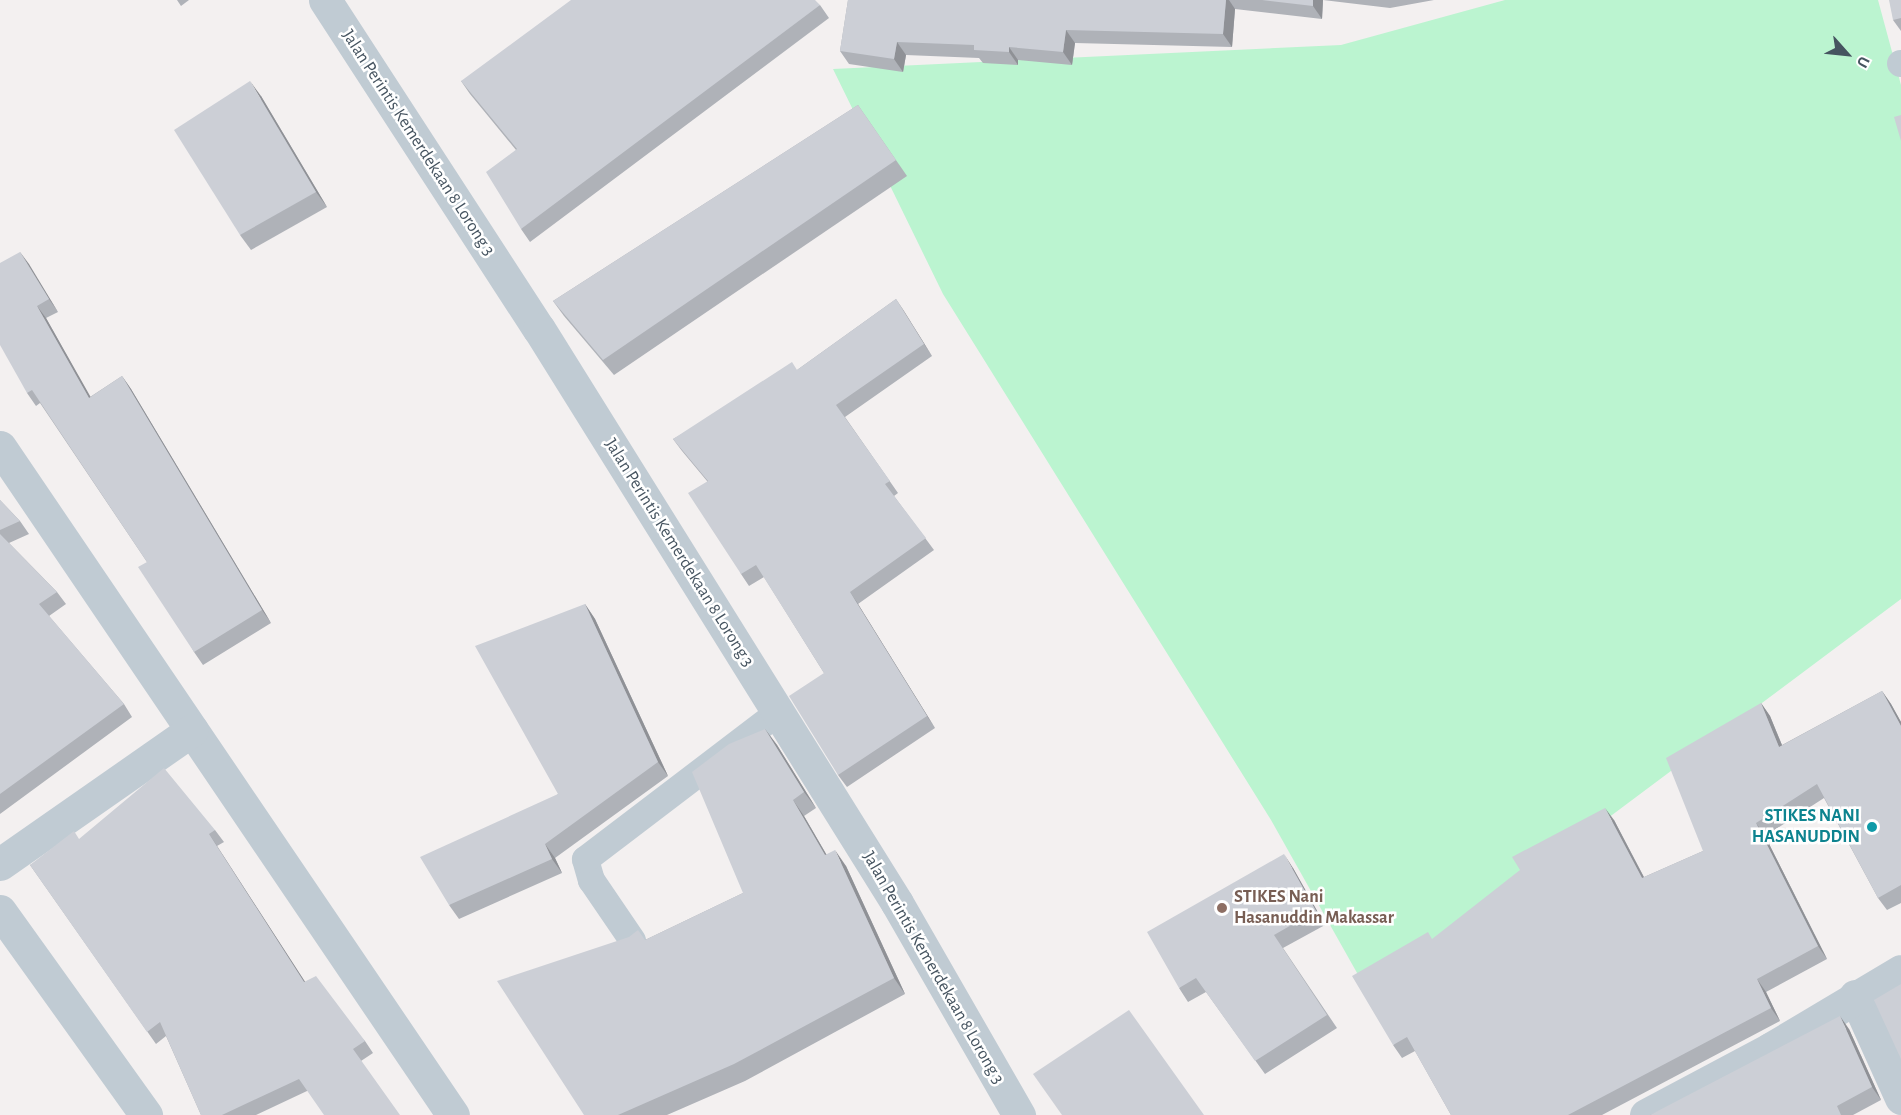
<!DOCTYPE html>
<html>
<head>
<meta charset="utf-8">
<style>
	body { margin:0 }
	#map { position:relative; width:1901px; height:1115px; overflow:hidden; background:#f3f0f0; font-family:"Alegreya Sans",sans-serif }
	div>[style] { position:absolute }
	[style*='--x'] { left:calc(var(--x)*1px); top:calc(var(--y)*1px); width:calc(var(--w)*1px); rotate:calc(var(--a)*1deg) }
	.green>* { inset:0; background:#bbf4d0 }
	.service>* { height:27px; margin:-13.5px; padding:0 13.5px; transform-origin:13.5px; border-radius:13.5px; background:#c0cbd3 }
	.minor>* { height:33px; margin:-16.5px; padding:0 16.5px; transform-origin:16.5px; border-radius:16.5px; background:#c0cbd3 }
	.wall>* { inset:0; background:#afb2b8 }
	.shaded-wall>* { inset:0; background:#8f9196 }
	.building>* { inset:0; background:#cccfd6 }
	.dots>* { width:16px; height:16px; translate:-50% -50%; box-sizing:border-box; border:3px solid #fff; border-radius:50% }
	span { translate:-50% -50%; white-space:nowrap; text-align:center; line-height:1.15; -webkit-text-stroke:5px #fff; paint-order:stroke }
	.street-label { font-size:18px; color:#465460 }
	.culture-label { font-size:18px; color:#0d838f; font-weight:700 }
	.right { translate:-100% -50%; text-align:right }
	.education-label { font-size:18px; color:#785e54; font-weight:700 }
	.left { translate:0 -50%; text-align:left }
	.north { position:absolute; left:1817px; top:24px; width:60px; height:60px; -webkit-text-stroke:4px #fff; paint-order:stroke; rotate:117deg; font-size:16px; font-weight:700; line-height:24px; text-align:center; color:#465460 }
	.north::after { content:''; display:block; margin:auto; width:21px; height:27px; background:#465460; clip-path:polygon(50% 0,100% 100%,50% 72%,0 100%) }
</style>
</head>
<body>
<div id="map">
	<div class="green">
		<div style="clip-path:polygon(1505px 0,1878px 0,1901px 85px,1901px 599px,1370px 996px,1271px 820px,943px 294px,833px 69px,1341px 45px)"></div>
	</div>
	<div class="service">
		<div style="--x:1900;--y:63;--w:1;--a:0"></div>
		<div style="--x:632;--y:940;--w:73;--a:-124.3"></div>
		<div style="--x:591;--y:880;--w:22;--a:-106"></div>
		<div style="--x:585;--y:859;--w:243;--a:-37.3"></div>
	</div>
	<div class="minor">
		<div style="--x:325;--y:0;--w:392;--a:57"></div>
		<div style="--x:539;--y:329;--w:676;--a:58.05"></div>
		<div style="--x:897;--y:903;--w:245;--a:60.1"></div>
		<div style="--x:0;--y:447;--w:807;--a:55.86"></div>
		<div style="--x:0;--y:864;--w:234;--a:-34.9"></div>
		<div style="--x:0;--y:911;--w:251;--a:54.4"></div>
		<div style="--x:1855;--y:996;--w:112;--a:65.7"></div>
		<div style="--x:1646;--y:1115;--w:140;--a:-28"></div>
		<div style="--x:1770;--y:1049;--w:152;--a:-30.8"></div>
	</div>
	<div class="wall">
		<div style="clip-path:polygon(177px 0,189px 0,181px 6px)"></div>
		<div style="clip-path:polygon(848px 0,1434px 0,1390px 8px,1323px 0,1322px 19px,1235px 9px,1232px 47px,1075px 43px,1072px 65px,1018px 60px,1018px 65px,983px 63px,979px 58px,906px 55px,903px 72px,849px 64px,840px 51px)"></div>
		<div style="clip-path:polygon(1901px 0,1901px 31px,1893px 20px)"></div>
		<div style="clip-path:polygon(820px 5px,829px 18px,530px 242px,521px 229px,516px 150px,470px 94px,461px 81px)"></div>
		<div style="clip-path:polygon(261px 96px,327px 207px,251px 250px,240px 235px)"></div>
		<div style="clip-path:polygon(858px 105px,907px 176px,614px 375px,564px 316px,553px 301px)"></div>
		<div style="clip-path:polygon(20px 252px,58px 312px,46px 318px,90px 397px,122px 376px,131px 389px,271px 623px,203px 665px,194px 652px,147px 562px,40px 403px,36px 406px,27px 393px)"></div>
		<div style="clip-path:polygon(896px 299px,932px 356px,845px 417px,898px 493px,894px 496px,934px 550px,858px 604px,935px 728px,847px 787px,838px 775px,824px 673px,764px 577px,749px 586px,741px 574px,707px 481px,682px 451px,673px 439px,797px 370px)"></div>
		<div style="clip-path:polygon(0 500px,20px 521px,29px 534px,9px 543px,57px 592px,66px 604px,49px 616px,124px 704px,132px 717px,0 814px)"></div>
		<div style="clip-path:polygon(585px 604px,595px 619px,668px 776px,555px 858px,562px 873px,459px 919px,449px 905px,558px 794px)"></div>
		<div style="clip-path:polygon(1882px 691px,1891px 704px,1901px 722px,1901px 903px,1887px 910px,1878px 898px,1824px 798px,1765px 836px,1827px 959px,1766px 992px,1780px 1021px,1602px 1115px,1451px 1115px,1415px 1051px,1402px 1058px,1393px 1045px,1614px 820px,1644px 877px,1703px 851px,1761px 703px,1770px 716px,1782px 745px)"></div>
		<div style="clip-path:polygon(765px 729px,777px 745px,816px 808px,804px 816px,826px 854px,846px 866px,905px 994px,745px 1081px,667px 1115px,584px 1115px,645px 940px,743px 893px)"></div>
		<div style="clip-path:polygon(215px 830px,224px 842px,217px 846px,305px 982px,365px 1041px,373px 1053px,361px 1061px,307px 1091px,256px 1115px,201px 1115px,166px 1036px,156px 1044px,30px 865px,79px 839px)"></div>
		<div style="clip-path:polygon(1293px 868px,1325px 925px,1283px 948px,1337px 1028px,1265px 1074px,1206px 992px,1188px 1002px,1179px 988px)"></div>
		<div style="clip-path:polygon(1849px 1029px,1881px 1100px,1853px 1115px,1650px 1115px)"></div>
	</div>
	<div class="shaded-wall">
		<div style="clip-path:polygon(1226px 0,1229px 0,1235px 9px,1232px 47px,1223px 34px)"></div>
		<div style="clip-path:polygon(1313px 0,1323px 0,1322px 19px,1313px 6px)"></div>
		<div style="clip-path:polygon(1066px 30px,1075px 43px,1072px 65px,1063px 52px)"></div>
		<div style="clip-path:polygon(897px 42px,906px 55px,903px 72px,894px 59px)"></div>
		<div style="clip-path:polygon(1009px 47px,1018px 60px,1018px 65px,1009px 52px)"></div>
		<div style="clip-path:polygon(250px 81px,261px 96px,327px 207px,316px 192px)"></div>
		<div style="clip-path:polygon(20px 252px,29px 264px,58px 312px,49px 299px)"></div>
		<div style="clip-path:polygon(896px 299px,904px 311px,932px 356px,924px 344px)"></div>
		<div style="clip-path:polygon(37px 306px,46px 318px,98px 410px,89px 398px)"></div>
		<div style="clip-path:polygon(122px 376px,131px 389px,271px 623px,262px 610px)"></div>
		<div style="clip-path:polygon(850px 592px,858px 604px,935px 728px,927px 716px)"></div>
		<div style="clip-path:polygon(585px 604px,595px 619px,668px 776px,658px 762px)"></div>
		<div style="clip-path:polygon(1882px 691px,1891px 704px,1901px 722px,1901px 726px)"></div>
		<div style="clip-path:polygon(1761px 703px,1770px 716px,1788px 760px,1779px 747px)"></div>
		<div style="clip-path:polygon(765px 729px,777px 745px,816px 808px,804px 792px)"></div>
		<div style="clip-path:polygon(793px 800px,804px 816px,836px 871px,825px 855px)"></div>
		<div style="clip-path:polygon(1605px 808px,1614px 820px,1651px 891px,1642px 878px)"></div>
		<div style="clip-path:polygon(1756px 823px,1765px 836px,1827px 959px,1818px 946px)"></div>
		<div style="clip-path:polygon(209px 834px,217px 846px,313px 994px,304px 982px)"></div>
		<div style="clip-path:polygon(545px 844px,555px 858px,562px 873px,552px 859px)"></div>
		<div style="clip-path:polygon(835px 850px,846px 866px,905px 994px,894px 978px)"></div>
		<div style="clip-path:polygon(1284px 854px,1293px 868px,1325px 925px,1316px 911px)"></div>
		<div style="clip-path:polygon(1757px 979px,1766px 992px,1780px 1021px,1771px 1008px)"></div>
		<div style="clip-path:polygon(1840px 1016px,1849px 1029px,1881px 1100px,1872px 1087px)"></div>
	</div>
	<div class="building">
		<div style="clip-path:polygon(571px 0,815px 0,820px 5px,521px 229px,486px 172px,517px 149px,461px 81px)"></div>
		<div style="clip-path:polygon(848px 0,1226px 0,1223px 34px,1066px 30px,1063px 52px,1009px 47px,1009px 52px,974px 50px,974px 45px,897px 42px,894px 59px,840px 51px)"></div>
		<div style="clip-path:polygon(1262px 0,1313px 0,1313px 6px)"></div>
		<div style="clip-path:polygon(1889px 0,1901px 0,1901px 18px,1893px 20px)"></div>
		<div style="clip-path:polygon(250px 81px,316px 192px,240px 235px,174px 130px)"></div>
		<div style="clip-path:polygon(858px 105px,896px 160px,603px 360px,553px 301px)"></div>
		<div style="clip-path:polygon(1901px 115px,1901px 141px,1894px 117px)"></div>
		<div style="clip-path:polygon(20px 252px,49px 299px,37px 306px,89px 398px,122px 376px,262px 610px,194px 652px,138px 567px,147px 562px,32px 390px,27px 393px,0 345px,0 263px)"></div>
		<div style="clip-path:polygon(896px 299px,924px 344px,836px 405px,890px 481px,885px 484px,926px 538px,850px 592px,927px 716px,838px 775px,789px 696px,824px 673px,756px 565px,741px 574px,688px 493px,708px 481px,673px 439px,792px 362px,797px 370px)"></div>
		<div style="clip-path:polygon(0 500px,20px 521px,0 530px)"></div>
		<div style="clip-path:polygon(0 534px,57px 592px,39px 604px,124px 704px,0 794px)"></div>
		<div style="clip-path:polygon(585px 604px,658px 762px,545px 844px,552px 859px,449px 905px,420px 857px,558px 794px,475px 646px)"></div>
		<div style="clip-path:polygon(1882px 691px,1901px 726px,1901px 885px,1878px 898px,1817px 784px,1756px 823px,1818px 946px,1757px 979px,1771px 1008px,1568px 1115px,1451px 1115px,1407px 1037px,1393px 1045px,1352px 976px,1428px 932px,1432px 939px,1520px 870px,1512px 857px,1605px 808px,1642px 878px,1703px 851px,1666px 758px,1761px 703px,1779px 747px)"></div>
		<div style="clip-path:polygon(765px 729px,804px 792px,793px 800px,825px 855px,835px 850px,894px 978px,734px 1064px,618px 1115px,584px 1115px,497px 981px,629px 937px,638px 930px,645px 940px,743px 893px,692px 772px,729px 744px)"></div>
		<div style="clip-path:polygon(164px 768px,215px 830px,209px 834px,304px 982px,316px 976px,365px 1041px,353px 1049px,400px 1115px,324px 1115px,299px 1079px,222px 1115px,201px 1115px,160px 1022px,147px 1032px,30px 865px,74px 831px,79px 839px)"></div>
		<div style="clip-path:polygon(1284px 854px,1316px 911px,1274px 935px,1327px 1015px,1255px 1061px,1196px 978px,1179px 988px,1147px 932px)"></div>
		<div style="clip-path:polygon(1901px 984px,1901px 1059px,1874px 1000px)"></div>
		<div style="clip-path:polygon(1129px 1010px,1204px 1115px,1062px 1115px,1033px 1074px)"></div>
		<div style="clip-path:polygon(1840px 1016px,1872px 1087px,1837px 1106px,1841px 1115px,1650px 1115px)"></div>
	</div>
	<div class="dots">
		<div style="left:1872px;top:827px;background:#0f9aa8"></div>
		<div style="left:1222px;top:908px;background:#8d6e63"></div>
	</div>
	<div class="street-label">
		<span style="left:418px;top:143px;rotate:57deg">Jalan Perintis Kemerdekaan 8 Lorong 3</span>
		<span style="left:679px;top:553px;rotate:58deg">Jalan Perintis Kemerdekaan 8 Lorong 3</span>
		<span style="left:933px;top:968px;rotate:60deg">Jalan Perintis Kemerdekaan 8 Lorong 3</span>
	</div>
	<div class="culture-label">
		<span class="right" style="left:1860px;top:827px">STIKES NANI<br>HASANUDDIN</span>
	</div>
	<div class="education-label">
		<span class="left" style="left:1234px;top:908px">STIKES Nani<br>Hasanuddin Makassar</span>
	</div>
	<div class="north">U</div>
</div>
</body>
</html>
